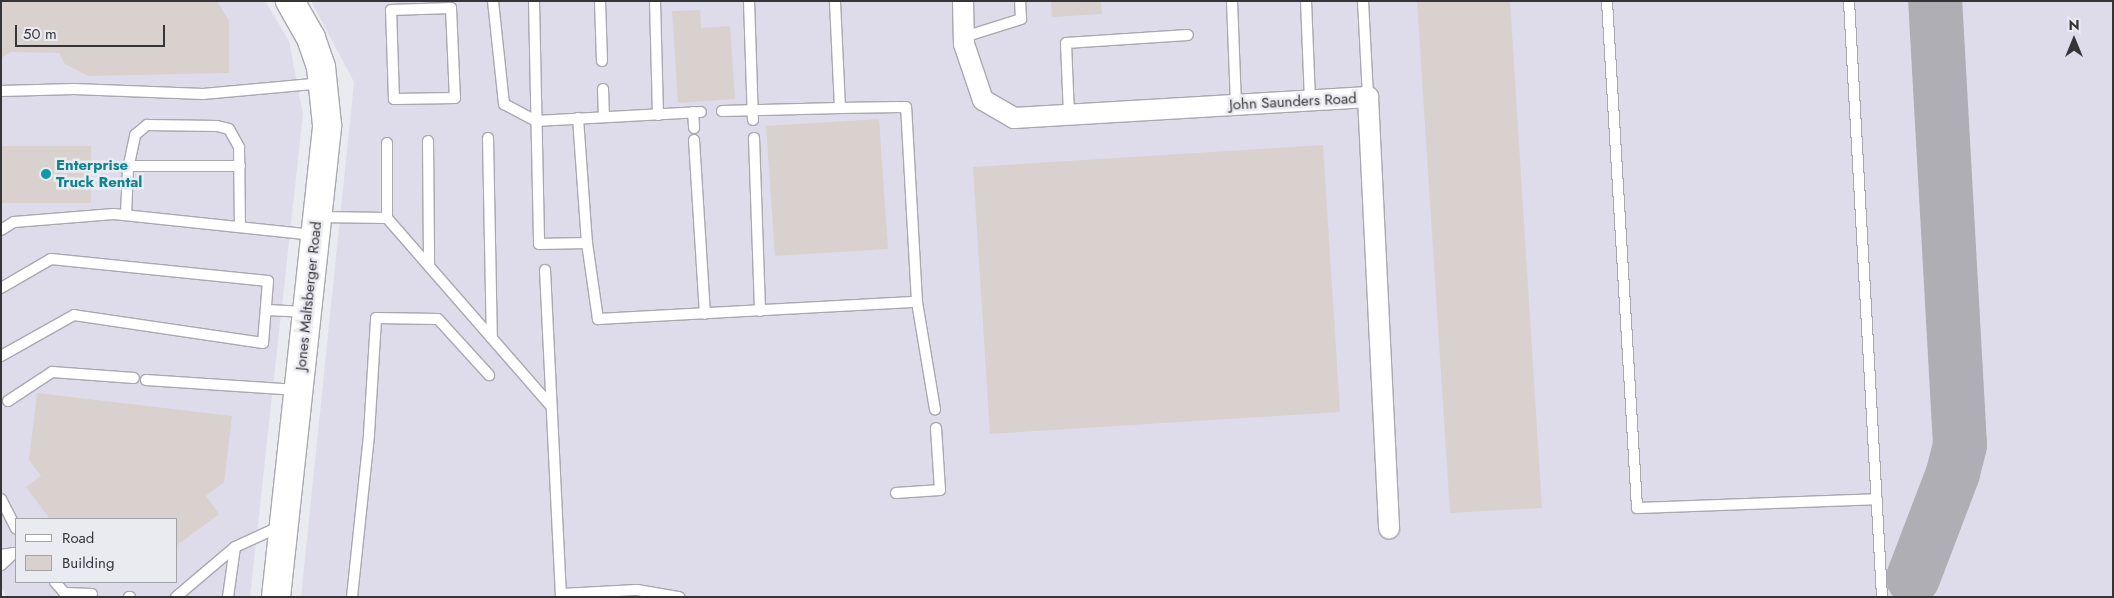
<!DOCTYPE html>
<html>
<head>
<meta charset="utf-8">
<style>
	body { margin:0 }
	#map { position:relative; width:2114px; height:598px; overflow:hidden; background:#eaeaf1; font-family:Jost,sans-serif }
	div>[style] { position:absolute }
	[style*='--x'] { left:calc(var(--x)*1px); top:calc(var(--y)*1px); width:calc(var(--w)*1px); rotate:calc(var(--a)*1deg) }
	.built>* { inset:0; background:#dedceb }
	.taxiway>* { height:54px; margin:-27px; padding:0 27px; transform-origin:27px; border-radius:27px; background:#aeaeb4 }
	.building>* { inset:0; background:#d9d1ce }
	.roads { filter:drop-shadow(1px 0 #a9a8af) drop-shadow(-1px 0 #a9a8af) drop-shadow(0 1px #a9a8af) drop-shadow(0 -1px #a9a8af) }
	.lane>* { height:10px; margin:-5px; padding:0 5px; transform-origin:5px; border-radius:5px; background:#fff }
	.street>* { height:20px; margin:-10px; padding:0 10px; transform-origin:10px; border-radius:10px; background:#fff }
	.secondary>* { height:28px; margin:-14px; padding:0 14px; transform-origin:14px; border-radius:14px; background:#fff }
	.dots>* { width:14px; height:14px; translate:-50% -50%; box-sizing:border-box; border:2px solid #eaeaf1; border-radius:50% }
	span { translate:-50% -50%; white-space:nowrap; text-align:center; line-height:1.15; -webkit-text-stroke:5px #eaeaf1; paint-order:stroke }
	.street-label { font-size:15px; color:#353538 }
	.culture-label { font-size:15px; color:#0d838f; font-weight:700 }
	.left { translate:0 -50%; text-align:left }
	.frame { position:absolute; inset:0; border:2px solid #353538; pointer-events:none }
	.legend { position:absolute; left:15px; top:518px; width:162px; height:65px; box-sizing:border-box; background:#eaeaf1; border:1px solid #a2a2a7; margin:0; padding:6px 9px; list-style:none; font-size:15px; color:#353538 }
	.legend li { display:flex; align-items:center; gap:10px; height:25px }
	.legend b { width:25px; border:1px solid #a2a2a7 }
	.north { position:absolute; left:2049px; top:15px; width:50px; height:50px; -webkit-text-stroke:4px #eaeaf1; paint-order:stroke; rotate:0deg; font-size:14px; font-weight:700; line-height:20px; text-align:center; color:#353538 }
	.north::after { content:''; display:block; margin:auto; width:18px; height:22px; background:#353538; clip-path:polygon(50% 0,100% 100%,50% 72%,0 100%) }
	.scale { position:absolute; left:15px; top:25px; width:150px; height:22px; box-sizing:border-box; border:2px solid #353538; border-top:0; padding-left:6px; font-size:15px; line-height:18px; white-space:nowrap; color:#353538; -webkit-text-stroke:4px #eaeaf1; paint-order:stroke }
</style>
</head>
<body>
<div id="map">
	<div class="built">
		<div style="clip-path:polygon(evenodd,1px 1px,265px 1px,289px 41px,303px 114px,250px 597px,7px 597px,1px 587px,1px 1px,16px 519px,176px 519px,176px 582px,16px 582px,16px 519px)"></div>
		<div style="clip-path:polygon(311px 1px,2113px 1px,2113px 597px,301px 597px,354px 82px)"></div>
	</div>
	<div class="taxiway">
		<div style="--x:1913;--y:578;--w:112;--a:-69.1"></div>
		<div style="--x:1953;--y:473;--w:29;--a:-76"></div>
		<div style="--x:1960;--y:445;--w:445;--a:-93.2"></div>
	</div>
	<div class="building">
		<div style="clip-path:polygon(1px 1px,217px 1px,229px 21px,229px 73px,88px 76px,65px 64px,59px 53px,11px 52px,1px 58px)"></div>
		<div style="clip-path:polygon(1051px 1px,1101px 1px,1102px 14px,1052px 17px)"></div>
		<div style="clip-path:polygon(1417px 1px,1510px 1px,1542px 508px,1450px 513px)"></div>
		<div style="clip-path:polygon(700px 10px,701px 28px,730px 26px,735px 99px,678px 103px,672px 11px)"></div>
		<div style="clip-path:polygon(879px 119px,888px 249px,775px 256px,766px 126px)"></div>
		<div style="clip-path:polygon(1323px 145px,1340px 412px,990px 434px,973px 167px)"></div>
		<div style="clip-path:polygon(1px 146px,91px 146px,91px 203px,1px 203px)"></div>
		<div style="clip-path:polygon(37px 393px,232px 416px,224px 482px,206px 496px,219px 514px,176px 546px,176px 519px,50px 519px,26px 487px,41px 476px,29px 460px)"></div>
	</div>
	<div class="roads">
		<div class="lane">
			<div style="--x:493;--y:1;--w:104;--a:83.9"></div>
			<div style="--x:504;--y:104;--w:36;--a:28"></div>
			<div style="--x:536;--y:121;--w:165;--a:-3.1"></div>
			<div style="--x:534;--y:1;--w:243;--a:88.8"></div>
			<div style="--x:539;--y:244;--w:48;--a:-1.2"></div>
			<div style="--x:587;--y:243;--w:77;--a:81.8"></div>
			<div style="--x:598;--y:319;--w:319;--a:-3.1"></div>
			<div style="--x:917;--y:302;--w:195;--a:-93.2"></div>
			<div style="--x:906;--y:107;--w:66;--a:179.1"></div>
			<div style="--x:600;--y:1;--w:60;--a:88.1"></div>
			<div style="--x:655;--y:1;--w:114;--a:88.5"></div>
			<div style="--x:749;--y:1;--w:119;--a:88.1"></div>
			<div style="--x:1232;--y:1;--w:104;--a:87.8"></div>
			<div style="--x:1306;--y:1;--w:100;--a:87.7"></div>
			<div style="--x:1363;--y:1;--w:96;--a:87"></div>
			<div style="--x:1607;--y:1;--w:508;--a:86.61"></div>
			<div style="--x:1637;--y:508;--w:240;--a:-2.1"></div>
			<div style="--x:1849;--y:1;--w:597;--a:86.83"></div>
			<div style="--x:451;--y:8;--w:90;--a:87.5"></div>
			<div style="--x:455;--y:98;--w:61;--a:179.1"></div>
			<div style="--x:394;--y:99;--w:89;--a:-91.9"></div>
			<div style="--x:391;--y:10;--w:60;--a:-1.9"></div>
			<div style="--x:964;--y:37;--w:60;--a:-17.5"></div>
			<div style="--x:1021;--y:19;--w:18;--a:-93"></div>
			<div style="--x:603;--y:89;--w:28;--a:88"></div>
			<div style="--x:1;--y:91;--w:73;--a:-1.6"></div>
			<div style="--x:74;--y:89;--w:129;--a:2.2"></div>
			<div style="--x:203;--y:94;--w:121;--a:-5.2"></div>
			<div style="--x:722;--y:111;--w:118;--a:-1.5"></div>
			<div style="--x:840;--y:108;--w:107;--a:-92.7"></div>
			<div style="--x:693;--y:112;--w:16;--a:86"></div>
			<div style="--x:1069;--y:115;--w:72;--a:-92.4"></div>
			<div style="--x:1066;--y:43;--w:122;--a:-3.8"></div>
			<div style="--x:578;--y:118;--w:125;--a:85.9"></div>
			<div style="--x:488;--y:138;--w:200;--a:88.9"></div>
			<div style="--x:754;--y:138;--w:173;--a:88"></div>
			<div style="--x:694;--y:140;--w:174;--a:86.4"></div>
			<div style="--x:428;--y:141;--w:125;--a:89.5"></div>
			<div style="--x:387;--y:143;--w:75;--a:90"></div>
			<div style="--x:129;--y:166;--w:111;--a:0"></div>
			<div style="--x:126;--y:215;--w:46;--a:-87.5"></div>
			<div style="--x:128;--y:169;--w:35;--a:-78"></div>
			<div style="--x:135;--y:135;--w:16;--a:-40"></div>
			<div style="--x:147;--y:125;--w:70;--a:0.8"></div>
			<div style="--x:217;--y:126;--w:12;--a:14"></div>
			<div style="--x:229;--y:129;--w:21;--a:61"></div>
			<div style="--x:239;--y:147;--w:80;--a:89.3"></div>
			<div style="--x:319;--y:217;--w:68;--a:0.8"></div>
			<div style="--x:387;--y:218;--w:247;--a:48.9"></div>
			<div style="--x:1;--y:230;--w:15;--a:-32"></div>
			<div style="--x:14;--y:222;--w:100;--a:-4.6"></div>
			<div style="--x:114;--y:214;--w:201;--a:6"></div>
			<div style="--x:545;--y:270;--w:327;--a:87.2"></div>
			<div style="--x:1;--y:288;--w:58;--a:-30.1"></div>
			<div style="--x:51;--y:259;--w:218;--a:5.8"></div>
			<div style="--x:268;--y:281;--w:62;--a:94.6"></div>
			<div style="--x:263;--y:343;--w:191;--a:-171.6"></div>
			<div style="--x:74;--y:315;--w:84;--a:150.7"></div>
			<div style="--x:917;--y:302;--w:109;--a:80.5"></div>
			<div style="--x:267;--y:310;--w:39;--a:3"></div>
			<div style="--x:146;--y:380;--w:152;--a:3.8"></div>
			<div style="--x:8;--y:401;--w:53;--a:-33.4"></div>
			<div style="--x:52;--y:372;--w:82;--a:4.2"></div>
			<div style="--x:896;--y:493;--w:44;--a:-3.9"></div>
			<div style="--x:940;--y:490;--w:62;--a:-93.7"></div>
			<div style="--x:1;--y:499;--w:33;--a:63"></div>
			<div style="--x:1;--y:555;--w:13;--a:-9"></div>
			<div style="--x:14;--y:553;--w:18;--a:137"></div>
			<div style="--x:55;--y:582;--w:18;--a:49"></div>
			<div style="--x:64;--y:593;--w:28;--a:2"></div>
			<div style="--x:561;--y:594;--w:76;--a:-3"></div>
			<div style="--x:637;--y:590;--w:43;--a:9.5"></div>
			<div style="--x:129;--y:597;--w:1;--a:0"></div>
			<div style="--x:176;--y:597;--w:77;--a:-40.3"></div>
			<div style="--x:228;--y:597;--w:50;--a:-82"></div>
			<div style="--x:235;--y:547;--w:51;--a:-24.5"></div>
			<div style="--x:352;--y:597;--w:164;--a:-84"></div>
			<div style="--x:369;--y:434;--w:116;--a:-86.5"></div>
			<div style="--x:376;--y:318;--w:62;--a:0.9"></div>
			<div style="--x:438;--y:319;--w:76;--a:47.7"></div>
		</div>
		<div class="street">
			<div style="--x:963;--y:1;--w:43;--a:88.7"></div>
			<div style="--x:964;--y:44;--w:59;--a:71.3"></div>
			<div style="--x:983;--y:100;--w:36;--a:30"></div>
			<div style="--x:1014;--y:118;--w:355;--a:-3.4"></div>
			<div style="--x:1368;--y:97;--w:432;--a:87.2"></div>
		</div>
		<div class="secondary">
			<div style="--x:276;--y:597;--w:475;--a:-83.8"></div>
			<div style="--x:327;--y:125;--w:58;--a:-95.9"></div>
			<div style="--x:321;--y:67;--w:31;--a:-109"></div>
			<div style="--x:311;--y:38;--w:43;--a:-119.6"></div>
		</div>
	</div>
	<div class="dots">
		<div style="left:46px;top:174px;background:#0f9aa8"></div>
	</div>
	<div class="street-label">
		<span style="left:1293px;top:102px;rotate:-3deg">John Saunders Road</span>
		<span style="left:309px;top:296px;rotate:-84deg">Jones Maltsberger Road</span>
	</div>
	<div class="culture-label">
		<span class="left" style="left:56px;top:174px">Enterprise<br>Truck Rental</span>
	</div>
	<div class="frame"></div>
	<ul class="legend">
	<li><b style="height:6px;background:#fff"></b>Road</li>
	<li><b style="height:14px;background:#d9d1ce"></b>Building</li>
	</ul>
	<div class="north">N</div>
	<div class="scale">50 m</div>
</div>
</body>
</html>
